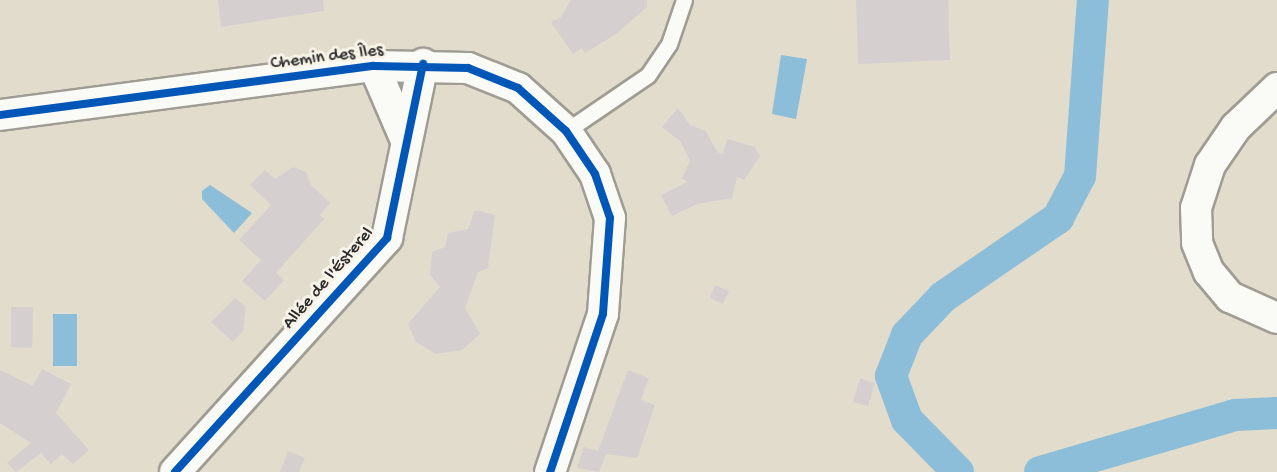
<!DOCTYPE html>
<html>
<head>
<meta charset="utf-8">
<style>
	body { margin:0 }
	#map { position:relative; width:1277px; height:472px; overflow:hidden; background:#e1dccb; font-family:"Gochi Hand",sans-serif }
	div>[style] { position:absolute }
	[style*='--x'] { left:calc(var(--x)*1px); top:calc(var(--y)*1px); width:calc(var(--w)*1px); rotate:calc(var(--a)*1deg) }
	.water>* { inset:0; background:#8cbdd9 }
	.canal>* { height:32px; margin:-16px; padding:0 16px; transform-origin:16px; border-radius:16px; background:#8cbdd9 }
	.building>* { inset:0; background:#d6cfd0 }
	.roads { filter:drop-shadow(2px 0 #9f9c93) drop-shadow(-2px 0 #9f9c93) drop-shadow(0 2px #9f9c93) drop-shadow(0 -2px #9f9c93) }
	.service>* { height:15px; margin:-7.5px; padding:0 7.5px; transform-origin:7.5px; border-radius:7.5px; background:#fafaf7 }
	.minor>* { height:30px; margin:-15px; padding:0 15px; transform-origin:15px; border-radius:15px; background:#fafaf7 }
	.cycleway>* { height:8px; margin:-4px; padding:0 4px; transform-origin:4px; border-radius:4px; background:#0057b8 }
	span { translate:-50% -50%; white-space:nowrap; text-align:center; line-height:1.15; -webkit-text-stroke:6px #f7f3e8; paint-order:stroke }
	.street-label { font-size:18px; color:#2b2b2b }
</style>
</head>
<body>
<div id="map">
	<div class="water">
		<div style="clip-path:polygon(781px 55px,807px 59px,796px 119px,772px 114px)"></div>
		<div style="clip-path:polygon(210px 185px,252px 213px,234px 233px,202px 199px,202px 191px)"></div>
		<div style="clip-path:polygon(53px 314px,77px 314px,77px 366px,53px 366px)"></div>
	</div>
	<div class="canal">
		<div style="--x:958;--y:472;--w:73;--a:-134.4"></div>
		<div style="--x:907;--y:420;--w:47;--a:-110"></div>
		<div style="--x:891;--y:376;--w:44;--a:-68.7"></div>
		<div style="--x:907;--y:335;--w:52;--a:-46.5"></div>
		<div style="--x:943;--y:297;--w:140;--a:-34.5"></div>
		<div style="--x:1058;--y:218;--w:47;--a:-62.4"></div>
		<div style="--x:1080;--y:176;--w:176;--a:-85.8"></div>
		<div style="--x:1040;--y:472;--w:203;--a:-16.3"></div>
		<div style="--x:1235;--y:415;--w:42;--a:-2.7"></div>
	</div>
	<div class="building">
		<div style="clip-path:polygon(218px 0,323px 0,324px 11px,221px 27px)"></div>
		<div style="clip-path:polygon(571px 0,647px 0,647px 7px,616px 34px,585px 53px,582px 48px,573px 54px,551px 22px,561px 17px)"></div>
		<div style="clip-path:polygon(856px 0,948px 0,950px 60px,858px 64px)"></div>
		<div style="clip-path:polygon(678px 108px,690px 125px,706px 131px,717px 152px,723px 154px,727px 139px,755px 147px,760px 156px,744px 180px,737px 177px,732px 198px,697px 204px,672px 216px,661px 195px,687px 182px,682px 178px,690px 161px,680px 141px,662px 127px)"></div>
		<div style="clip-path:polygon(293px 167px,306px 172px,311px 185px,330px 203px,320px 215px,324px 219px,276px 273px,284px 280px,265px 301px,242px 281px,261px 260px,239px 240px,271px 205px,250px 185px,265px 170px,275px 179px)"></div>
		<div style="clip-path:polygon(475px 210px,495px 215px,488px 268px,478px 272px,465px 308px,480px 334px,462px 350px,436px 354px,416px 342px,408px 324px,440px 287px,430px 275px,432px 252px,445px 247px,448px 233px,468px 229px)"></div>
		<div style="clip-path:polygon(715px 285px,729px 291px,723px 304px,710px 298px)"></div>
		<div style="clip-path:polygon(235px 298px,246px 307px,243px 331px,233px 342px,211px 322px)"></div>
		<div style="clip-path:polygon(11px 307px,33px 307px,32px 348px,11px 347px)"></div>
		<div style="clip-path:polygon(42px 369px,71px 384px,56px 413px,89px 450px,73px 464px,62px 454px,51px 464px,41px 453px,16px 472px,7px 463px,31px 443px,0 423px,0 370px,33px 386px)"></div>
		<div style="clip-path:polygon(628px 370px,649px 378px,641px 400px,655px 405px,637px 458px,606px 454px,599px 472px,577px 468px,584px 447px,598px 451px)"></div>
		<div style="clip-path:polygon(860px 378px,875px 383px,868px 406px,853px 402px)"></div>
		<div style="clip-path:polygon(288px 451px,305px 458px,299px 472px,280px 472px)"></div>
	</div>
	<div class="roads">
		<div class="service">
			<div style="--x:566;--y:131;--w:99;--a:-34.3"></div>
			<div style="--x:648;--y:75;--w:37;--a:-56"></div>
			<div style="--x:669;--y:44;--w:46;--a:-71.2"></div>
		</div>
		<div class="minor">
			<div style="--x:374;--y:66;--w:76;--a:66.8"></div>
			<div style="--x:1277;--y:88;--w:57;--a:136.4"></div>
			<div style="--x:1236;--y:127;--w:46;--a:124.4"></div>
			<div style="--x:1210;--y:165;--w:45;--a:108"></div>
			<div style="--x:1196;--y:208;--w:35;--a:88"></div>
			<div style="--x:1197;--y:243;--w:31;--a:68"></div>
			<div style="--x:1209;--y:272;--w:33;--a:50"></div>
			<div style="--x:1230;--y:297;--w:51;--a:24.1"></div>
			<div style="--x:0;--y:115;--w:377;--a:-7.5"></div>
			<div style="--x:374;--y:66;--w:94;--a:1.2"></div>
			<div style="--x:468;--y:68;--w:54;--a:21.8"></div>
			<div style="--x:518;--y:88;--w:64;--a:41.9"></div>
			<div style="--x:566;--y:131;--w:52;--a:56"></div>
			<div style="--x:595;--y:174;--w:46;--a:71.2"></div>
			<div style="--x:610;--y:218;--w:96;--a:94.2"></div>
			<div style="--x:603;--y:314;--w:167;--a:108.5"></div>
			<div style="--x:175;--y:472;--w:316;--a:-47.8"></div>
			<div style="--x:387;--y:238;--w:178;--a:-78.3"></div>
		</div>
	</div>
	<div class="cycleway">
		<div style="--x:0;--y:115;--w:377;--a:-7.5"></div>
		<div style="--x:374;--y:66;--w:94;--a:1.2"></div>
		<div style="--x:468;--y:68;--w:54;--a:21.8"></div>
		<div style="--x:518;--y:88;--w:64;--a:41.9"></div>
		<div style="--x:566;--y:131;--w:52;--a:56"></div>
		<div style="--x:595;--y:174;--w:46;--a:71.2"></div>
		<div style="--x:610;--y:218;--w:96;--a:94.2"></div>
		<div style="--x:603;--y:314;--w:167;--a:108.5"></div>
		<div style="--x:175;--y:472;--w:316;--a:-47.8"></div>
		<div style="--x:387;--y:238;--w:178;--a:-78.3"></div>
	</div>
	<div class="street-label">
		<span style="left:327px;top:58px;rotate:-7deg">Chemin des Îles</span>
		<span style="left:329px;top:279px;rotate:-49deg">Allée de l'Ésterel</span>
	</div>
</div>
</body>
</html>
